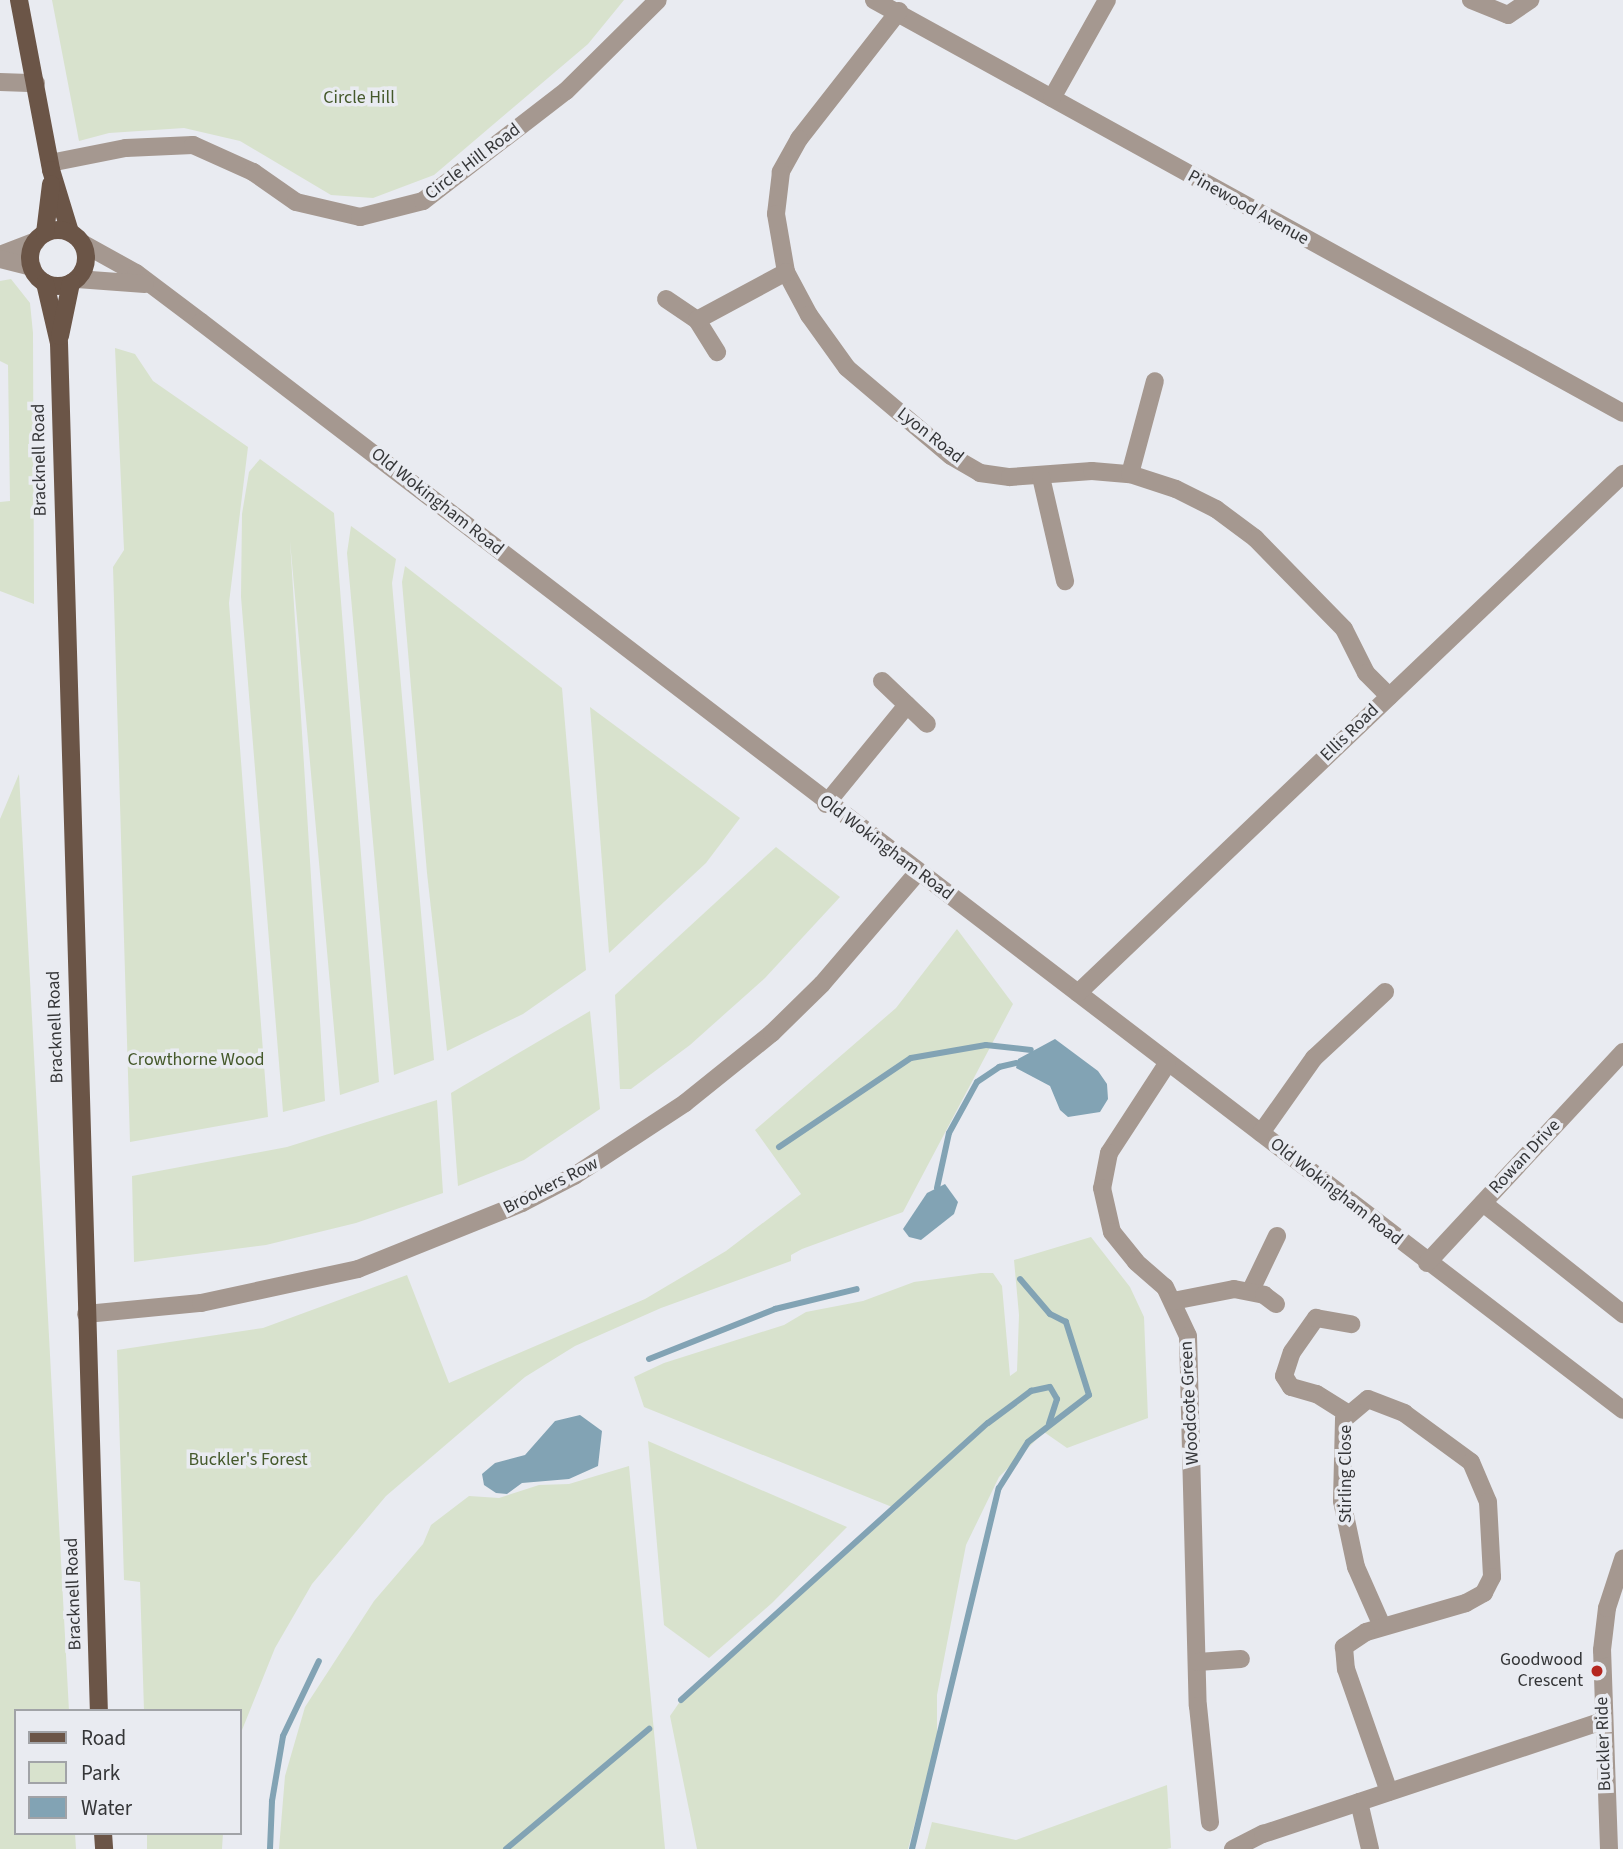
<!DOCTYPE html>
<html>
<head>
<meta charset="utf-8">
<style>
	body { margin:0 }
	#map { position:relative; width:1623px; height:1849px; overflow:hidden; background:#e9ebf1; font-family:"Source Sans 3",sans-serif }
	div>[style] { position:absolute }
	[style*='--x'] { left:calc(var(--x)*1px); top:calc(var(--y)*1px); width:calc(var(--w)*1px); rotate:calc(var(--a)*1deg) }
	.green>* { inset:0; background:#d8e2cd }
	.water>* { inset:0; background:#82a3b4 }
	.stream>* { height:6px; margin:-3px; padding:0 3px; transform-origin:3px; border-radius:3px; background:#82a3b4 }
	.minor>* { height:18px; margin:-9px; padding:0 9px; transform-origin:9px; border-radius:9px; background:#a59890 }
	.major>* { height:18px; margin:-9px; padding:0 9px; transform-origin:9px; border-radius:9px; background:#6b5547 }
	.major>.ring { margin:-9px; padding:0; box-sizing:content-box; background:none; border:18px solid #6b5547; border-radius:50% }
	.dots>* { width:19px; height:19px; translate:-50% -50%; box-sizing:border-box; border:4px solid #e9ebf1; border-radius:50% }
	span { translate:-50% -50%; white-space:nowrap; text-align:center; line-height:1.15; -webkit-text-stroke:7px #e9ebf1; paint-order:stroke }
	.park-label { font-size:18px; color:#45592b }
	.street-label { font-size:18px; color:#353638 }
	.poi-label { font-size:18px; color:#353638 }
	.right { translate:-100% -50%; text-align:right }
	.legend { position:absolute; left:14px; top:1709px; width:228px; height:126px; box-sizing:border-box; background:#e9ebf1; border:2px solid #a1a3a7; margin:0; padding:9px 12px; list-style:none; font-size:21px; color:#353638 }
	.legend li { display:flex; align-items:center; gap:14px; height:35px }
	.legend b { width:35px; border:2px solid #a1a3a7 }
</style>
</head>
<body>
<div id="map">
	<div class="green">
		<div style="clip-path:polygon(52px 0,624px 0,588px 44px,434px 175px,373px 198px,331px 195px,240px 141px,184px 128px,109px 133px,79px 141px)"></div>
		<div style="clip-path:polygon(11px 279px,30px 303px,33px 333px,34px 604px,0 591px,0 502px,10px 501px,8px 365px,0 361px,0 281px)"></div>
		<div style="clip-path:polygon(115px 348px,135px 354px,153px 381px,248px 447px,229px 603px,268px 1117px,130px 1142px,113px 567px,124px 550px)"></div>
		<div style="clip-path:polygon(260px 459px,334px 513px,379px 1082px,340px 1095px,290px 541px,325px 1101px,283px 1112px,241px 597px,242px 514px,249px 472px)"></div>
		<div style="clip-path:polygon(351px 526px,396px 559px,392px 583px,434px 1060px,394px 1075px,347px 553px)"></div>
		<div style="clip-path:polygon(405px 566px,562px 688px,586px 970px,523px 1014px,447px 1051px,427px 873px,402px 582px)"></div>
		<div style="clip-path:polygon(590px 707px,740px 818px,706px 863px,609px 953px)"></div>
		<div style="clip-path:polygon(19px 774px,69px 1711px,16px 1711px,16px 1833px,75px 1833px,76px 1849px,0 1849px,0 819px)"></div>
		<div style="clip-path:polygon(776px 847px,840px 897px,765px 978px,690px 1045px,631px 1089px,620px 1089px,615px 995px)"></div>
		<div style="clip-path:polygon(957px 929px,1013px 1004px,903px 1212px,802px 1249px,791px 1255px,791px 1261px,661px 1308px,575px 1346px,525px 1377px,386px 1496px,312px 1584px,275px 1648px,240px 1735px,240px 1711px,144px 1711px,140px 1582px,124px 1580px,117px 1350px,263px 1328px,407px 1275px,449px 1383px,645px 1299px,726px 1251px,801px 1194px,755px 1130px,896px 1008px)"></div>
		<div style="clip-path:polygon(590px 1011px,600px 1109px,524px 1160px,458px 1186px,451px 1093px)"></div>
		<div style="clip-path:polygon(437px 1100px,443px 1193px,356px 1223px,266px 1245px,134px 1262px,132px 1176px,287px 1147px)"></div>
		<div style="clip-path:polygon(1091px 1237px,1130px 1287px,1144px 1317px,1148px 1418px,1067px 1448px,1044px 1432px,999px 1477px,966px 1545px,937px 1695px,937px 1740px,908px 1849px,697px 1849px,670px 1716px,681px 1700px,897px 1509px,644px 1407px,634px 1377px,664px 1363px,784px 1325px,806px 1312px,863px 1301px,914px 1282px,981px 1273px,993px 1273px,1002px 1286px,1010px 1376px,1017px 1371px,1019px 1315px,1014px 1260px)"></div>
		<div style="clip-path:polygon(648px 1441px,847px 1527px,772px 1603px,709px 1658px,664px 1625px)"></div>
		<div style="clip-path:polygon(629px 1466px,665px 1849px,279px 1849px,285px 1776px,305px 1707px,374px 1601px,423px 1544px,431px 1525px,469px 1496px,499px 1498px,539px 1485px,569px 1484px)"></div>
		<div style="clip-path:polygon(1167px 1785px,1171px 1848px,1167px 1849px,925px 1849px,932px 1822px,1016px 1840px)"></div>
		<div style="clip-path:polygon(147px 1833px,223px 1833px,222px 1849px,147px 1849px)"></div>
	</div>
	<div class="water">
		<div style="clip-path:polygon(1055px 1039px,1098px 1071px,1107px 1084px,1108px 1099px,1100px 1112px,1068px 1117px,1060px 1110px,1050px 1086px,1016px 1068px,1018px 1059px)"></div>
		<div style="clip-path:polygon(945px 1184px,958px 1202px,954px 1214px,921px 1240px,909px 1237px,903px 1229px,927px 1193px)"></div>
		<div style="clip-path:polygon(580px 1415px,602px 1431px,598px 1466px,569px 1479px,522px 1483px,507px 1494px,496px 1493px,484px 1485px,482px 1474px,495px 1463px,525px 1455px,555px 1421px)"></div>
	</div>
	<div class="stream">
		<div style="--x:779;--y:1147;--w:159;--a:-34"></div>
		<div style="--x:911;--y:1058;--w:76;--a:-9.8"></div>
		<div style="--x:986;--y:1045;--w:45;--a:6.3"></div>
		<div style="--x:937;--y:1188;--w:56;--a:-77.7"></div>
		<div style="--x:949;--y:1133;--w:58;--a:-61.2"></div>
		<div style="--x:977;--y:1082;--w:27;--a:-34"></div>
		<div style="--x:999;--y:1067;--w:18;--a:-13"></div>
		<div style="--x:649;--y:1359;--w:136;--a:-21.6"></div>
		<div style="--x:775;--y:1309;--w:84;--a:-13.7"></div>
		<div style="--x:681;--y:1700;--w:413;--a:-42.1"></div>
		<div style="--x:988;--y:1423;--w:54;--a:-36.7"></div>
		<div style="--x:1031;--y:1391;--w:19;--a:-12"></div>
		<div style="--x:1050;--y:1387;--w:14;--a:60"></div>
		<div style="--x:1057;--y:1399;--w:26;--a:108"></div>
		<div style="--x:270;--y:1849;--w:48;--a:-87.6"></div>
		<div style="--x:272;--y:1801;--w:66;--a:-80.4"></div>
		<div style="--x:283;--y:1736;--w:83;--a:-64.4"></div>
		<div style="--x:506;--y:1849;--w:187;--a:-40"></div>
		<div style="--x:912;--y:1849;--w:371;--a:-76.5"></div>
		<div style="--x:999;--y:1488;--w:54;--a:-57.8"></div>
		<div style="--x:1028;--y:1442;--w:77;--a:-37.6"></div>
		<div style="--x:1089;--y:1395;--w:77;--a:-107.5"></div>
		<div style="--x:1066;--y:1322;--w:18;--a:-153"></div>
		<div style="--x:1050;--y:1314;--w:46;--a:-130.6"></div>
	</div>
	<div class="minor">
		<div style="--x:874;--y:0;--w:855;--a:28.87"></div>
		<div style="--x:1471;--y:0;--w:40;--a:22"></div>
		<div style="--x:1508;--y:15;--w:27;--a:-34"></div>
		<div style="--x:899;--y:11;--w:162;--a:128"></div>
		<div style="--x:799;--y:139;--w:38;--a:119"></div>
		<div style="--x:781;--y:172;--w:42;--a:96.8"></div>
		<div style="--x:776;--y:214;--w:59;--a:80.2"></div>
		<div style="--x:786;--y:272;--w:49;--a:61.9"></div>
		<div style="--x:809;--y:315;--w:65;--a:54.4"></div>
		<div style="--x:847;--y:368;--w:136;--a:40.2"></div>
		<div style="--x:951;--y:456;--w:34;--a:30"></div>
		<div style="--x:980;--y:473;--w:30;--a:8"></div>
		<div style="--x:1010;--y:477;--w:82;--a:-4.2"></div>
		<div style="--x:1092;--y:471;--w:38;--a:5"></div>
		<div style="--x:1130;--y:474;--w:48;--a:18.1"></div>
		<div style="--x:1176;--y:489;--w:45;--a:26.6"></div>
		<div style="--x:1216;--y:509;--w:49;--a:36.6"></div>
		<div style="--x:1255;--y:538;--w:127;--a:45.6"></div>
		<div style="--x:1344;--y:629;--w:49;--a:63.4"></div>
		<div style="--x:1366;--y:673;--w:33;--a:45"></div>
		<div style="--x:0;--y:82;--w:36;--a:2"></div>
		<div style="--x:1052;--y:98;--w:112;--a:-60.7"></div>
		<div style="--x:50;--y:163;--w:77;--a:-11.2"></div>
		<div style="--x:126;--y:148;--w:67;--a:-2.6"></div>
		<div style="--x:193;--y:145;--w:66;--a:24.2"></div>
		<div style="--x:253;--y:172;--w:52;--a:34.9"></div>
		<div style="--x:296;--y:202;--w:66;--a:13.2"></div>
		<div style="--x:360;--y:217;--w:65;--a:-14.3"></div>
		<div style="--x:423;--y:201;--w:180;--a:-37.6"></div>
		<div style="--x:566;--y:91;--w:129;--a:-44.7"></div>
		<div style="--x:82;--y:243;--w:62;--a:29.1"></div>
		<div style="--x:136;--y:273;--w:81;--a:37"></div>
		<div style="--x:201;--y:322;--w:1790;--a:37.42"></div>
		<div style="--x:0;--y:255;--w:39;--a:-21"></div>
		<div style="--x:0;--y:259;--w:33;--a:14"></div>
		<div style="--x:77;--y:279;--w:68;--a:4.2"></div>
		<div style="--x:666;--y:299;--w:37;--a:34"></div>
		<div style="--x:697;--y:320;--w:38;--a:58"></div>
		<div style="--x:697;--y:320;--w:101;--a:-28.3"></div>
		<div style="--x:1130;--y:474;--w:96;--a:-75"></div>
		<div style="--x:1041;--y:477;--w:107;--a:77"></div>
		<div style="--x:882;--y:681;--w:62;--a:43.7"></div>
		<div style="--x:826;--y:804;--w:128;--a:-50.7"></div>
		<div style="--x:1078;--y:993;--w:753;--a:-43.6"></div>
		<div style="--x:1167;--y:1064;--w:106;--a:123.1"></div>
		<div style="--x:1109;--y:1153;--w:36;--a:101"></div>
		<div style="--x:1102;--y:1188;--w:45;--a:77.2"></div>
		<div style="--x:1112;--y:1232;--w:38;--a:51"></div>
		<div style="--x:1136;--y:1262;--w:38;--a:41"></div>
		<div style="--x:1165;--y:1287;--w:54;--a:64.9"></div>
		<div style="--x:1188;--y:1336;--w:370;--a:88.5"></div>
		<div style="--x:1198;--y:1706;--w:117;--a:84.1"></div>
		<div style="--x:1261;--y:1133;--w:92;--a:-54.8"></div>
		<div style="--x:1314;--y:1058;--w:97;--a:-42.9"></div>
		<div style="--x:1483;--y:1203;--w:179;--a:38.4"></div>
		<div style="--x:1427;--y:1263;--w:288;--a:-47.1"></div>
		<div style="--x:1251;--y:1290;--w:60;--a:-64.3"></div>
		<div style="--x:1173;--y:1301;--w:62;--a:-11.1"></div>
		<div style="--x:1234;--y:1289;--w:31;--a:11"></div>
		<div style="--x:1264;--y:1295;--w:15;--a:37"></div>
		<div style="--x:86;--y:1314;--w:116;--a:-5.5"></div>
		<div style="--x:201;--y:1303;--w:161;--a:-12.2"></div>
		<div style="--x:358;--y:1269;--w:177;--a:-21.9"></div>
		<div style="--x:522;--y:1203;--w:59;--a:-27.4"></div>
		<div style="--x:574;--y:1176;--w:133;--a:-33.3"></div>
		<div style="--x:685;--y:1103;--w:112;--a:-38.8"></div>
		<div style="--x:772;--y:1033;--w:70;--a:-44.4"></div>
		<div style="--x:822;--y:984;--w:148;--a:-49.4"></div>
		<div style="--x:1347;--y:1413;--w:36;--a:-148"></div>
		<div style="--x:1316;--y:1394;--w:26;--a:-164"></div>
		<div style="--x:1291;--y:1387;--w:13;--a:-122"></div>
		<div style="--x:1284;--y:1376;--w:25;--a:-72"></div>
		<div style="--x:1292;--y:1352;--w:42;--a:-54.8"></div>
		<div style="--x:1316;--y:1318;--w:36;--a:10"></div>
		<div style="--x:1382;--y:1626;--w:64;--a:-113.8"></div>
		<div style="--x:1356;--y:1567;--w:67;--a:-102"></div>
		<div style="--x:1342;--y:1501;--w:82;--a:-88.6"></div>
		<div style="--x:1344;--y:1419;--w:31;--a:-40"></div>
		<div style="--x:1368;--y:1399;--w:39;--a:21"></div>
		<div style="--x:1404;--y:1413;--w:83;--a:36.2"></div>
		<div style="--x:1471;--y:1462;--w:43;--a:67"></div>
		<div style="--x:1488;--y:1502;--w:75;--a:86.9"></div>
		<div style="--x:1492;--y:1577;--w:18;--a:117"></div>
		<div style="--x:1484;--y:1593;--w:21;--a:151"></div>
		<div style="--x:1466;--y:1603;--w:104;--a:163.8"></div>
		<div style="--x:1366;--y:1632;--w:27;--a:146"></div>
		<div style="--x:1344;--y:1647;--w:22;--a:85"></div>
		<div style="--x:1346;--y:1669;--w:130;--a:70.7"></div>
		<div style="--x:1198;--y:1662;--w:43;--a:-4"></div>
		<div style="--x:1359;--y:1802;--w:48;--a:76.8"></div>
		<div style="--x:1233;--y:1849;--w:34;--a:-27"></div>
		<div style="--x:1263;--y:1834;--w:357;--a:-18.4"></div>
		<div style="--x:1609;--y:1849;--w:199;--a:-92"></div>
		<div style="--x:1602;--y:1650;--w:42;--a:-83.2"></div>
		<div style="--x:1607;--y:1608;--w:52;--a:-71.9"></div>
	</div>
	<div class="major">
		<div style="--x:19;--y:0;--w:173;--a:79.3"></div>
		<div style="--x:51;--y:170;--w:65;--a:73"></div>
		<div class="ring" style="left:30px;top:230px;width:38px;height:38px"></div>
		<div style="--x:45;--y:233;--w:49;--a:-83"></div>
		<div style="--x:45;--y:283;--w:62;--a:76.9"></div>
		<div style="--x:59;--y:343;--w:1369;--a:88.33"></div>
		<div style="--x:60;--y:336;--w:54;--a:-78.3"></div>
		<div style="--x:103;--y:1833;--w:16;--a:86"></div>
	</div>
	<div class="dots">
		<div style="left:1597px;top:1671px;background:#b5261f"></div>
	</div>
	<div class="park-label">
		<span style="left:359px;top:98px">Circle Hill</span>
		<span style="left:196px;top:1060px">Crowthorne Wood</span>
		<span style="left:248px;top:1460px">Buckler's Forest</span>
	</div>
	<div class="street-label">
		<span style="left:473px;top:162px;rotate:-37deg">Circle Hill Road</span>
		<span style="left:1248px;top:208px;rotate:29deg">Pinewood Avenue</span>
		<span style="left:930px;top:436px;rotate:38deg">Lyon Road</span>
		<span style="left:40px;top:460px;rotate:-91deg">Bracknell Road</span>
		<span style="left:437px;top:502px;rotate:38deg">Old Wokingham Road</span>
		<span style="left:1350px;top:733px;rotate:-44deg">Ellis Road</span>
		<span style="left:886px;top:848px;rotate:37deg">Old Wokingham Road</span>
		<span style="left:56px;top:1027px;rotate:-92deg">Bracknell Road</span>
		<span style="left:1525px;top:1157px;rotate:-47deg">Rowan Drive</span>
		<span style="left:551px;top:1186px;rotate:-27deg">Brookers Row</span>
		<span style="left:1336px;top:1192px;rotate:38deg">Old Wokingham Road</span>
		<span style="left:1190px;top:1403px;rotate:-93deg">Woodcote Green</span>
		<span style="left:1346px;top:1474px;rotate:-90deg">Stirling Close</span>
		<span style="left:74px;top:1594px;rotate:-92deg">Bracknell Road</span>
		<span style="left:1604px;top:1744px;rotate:-92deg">Buckler Ride</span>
	</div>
	<div class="poi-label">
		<span class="right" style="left:1583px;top:1671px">Goodwood<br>Crescent</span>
	</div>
	<ul class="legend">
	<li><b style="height:9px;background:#6b5547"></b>Road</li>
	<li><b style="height:19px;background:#d8e2cd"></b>Park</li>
	<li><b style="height:19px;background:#82a3b4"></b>Water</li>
	</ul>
</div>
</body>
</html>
